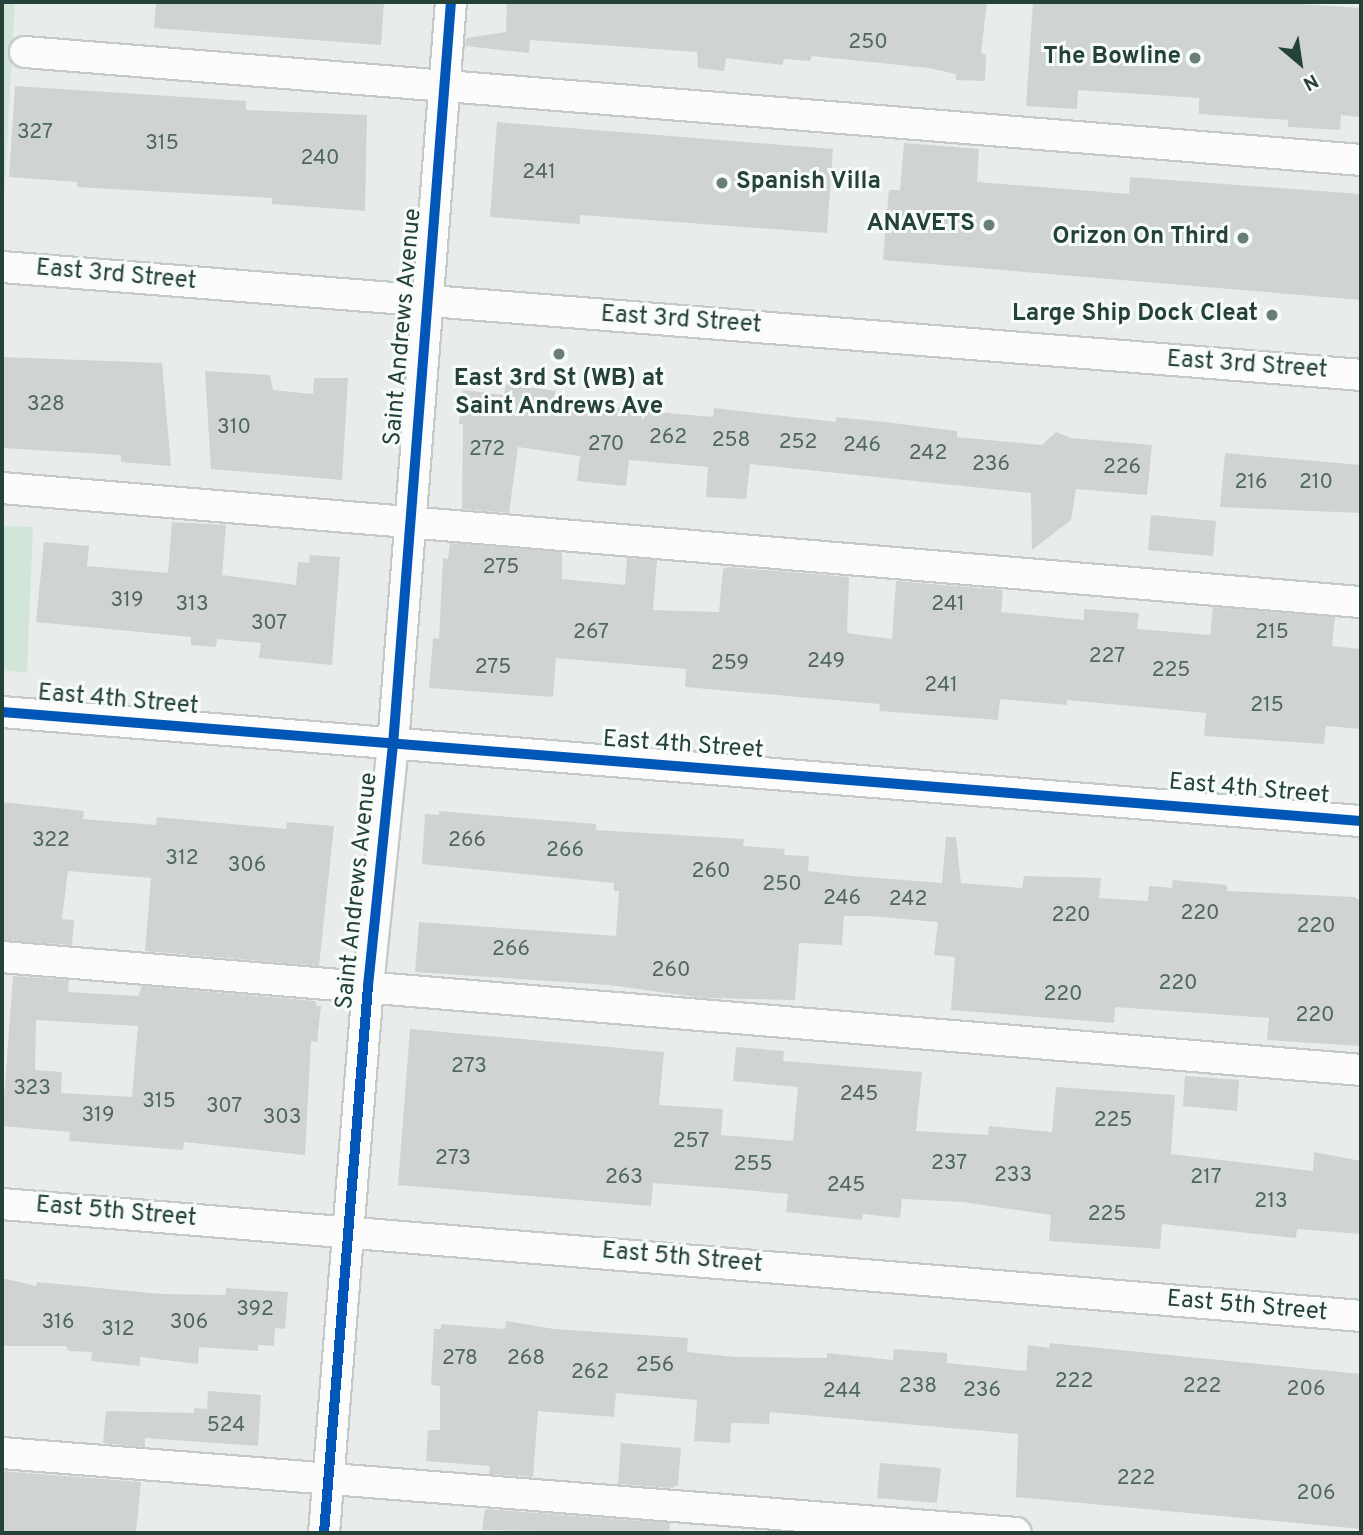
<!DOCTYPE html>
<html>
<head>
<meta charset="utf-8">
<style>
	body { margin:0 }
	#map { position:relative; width:1363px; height:1535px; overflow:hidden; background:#e8edeb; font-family:Overpass,sans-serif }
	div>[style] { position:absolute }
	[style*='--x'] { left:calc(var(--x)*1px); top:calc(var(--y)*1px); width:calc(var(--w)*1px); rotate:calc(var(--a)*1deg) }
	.green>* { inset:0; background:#d1e6d8 }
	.building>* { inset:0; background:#cfd4d2 }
	.roads { filter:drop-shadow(2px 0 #c5cac8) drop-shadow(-2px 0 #c5cac8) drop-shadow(0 2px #c5cac8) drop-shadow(0 -2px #c5cac8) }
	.minor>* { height:30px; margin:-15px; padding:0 15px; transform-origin:15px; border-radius:15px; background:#fcfcfc }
	.cycleway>* { height:10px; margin:-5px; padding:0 5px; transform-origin:5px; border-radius:5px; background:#0057b8 }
	.dots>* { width:19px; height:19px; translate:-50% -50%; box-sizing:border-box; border:4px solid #f7fbf9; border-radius:50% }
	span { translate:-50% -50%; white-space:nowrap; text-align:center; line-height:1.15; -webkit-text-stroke:6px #f7fbf9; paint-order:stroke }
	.number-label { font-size:21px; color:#506761 }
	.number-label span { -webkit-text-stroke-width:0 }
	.poi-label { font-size:24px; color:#24423a; font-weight:700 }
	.right { translate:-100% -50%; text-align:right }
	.left { translate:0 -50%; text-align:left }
	.street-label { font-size:24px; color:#24423a }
	.frame { position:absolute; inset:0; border:4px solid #24423a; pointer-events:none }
	.north { position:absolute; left:1265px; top:28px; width:70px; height:70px; -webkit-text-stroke:5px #f7fbf9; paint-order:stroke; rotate:151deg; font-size:19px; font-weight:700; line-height:28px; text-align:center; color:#24423a }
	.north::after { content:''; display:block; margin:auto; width:24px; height:32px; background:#24423a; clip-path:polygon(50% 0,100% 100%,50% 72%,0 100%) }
</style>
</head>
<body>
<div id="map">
	<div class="green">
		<div style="clip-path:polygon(2px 2px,15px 2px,2px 233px)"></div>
		<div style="clip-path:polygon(2px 526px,33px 527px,27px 672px,2px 671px)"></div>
	</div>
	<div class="building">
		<div style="clip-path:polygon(156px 2px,384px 2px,381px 45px,154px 28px)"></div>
		<div style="clip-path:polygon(507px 2px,987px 2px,981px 53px,986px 55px,985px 81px,956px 80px,956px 74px,929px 68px,812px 56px,810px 61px,784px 59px,782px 65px,726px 58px,724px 71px,698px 68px,697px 52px,530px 40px,529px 53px,465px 46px,466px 38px,506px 32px)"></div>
		<div style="clip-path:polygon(1033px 2px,1271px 2px,1361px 8px,1361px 117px,1341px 115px,1340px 130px,1288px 127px,1288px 120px,1199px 114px,1199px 98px,1078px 90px,1077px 109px,1026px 106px)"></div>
		<div style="clip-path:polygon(15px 86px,246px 101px,246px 110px,367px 115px,365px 211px,272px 204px,272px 198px,77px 187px,77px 182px,9px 177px)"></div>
		<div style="clip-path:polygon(497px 122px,833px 149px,827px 233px,580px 215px,580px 224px,490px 217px)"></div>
		<div style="clip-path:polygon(904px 143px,979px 149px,977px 182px,1129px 194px,1130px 177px,1361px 194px,1361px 300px,883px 260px,889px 190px,900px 190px)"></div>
		<div style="clip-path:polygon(2px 357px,162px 363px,171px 466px,121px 462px,121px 455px,2px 448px)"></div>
		<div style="clip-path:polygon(205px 371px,270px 375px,273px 390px,313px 394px,314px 378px,348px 378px,342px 480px,211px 469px)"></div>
		<div style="clip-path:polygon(506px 384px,556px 391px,553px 400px,634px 410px,713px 417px,714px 408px,836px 422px,836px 417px,893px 423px,957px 431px,957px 437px,1042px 445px,1056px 432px,1071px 438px,1152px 445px,1147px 495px,1076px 489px,1071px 520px,1032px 550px,1031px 493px,750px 464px,746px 499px,706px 497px,708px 467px,629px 460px,626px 486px,577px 481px,580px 456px,518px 447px,509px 513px,462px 509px,463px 424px,459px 424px,463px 390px,504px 395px)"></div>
		<div style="clip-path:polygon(1225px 453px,1361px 465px,1361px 513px,1220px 507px)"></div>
		<div style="clip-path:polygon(1151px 515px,1216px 521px,1213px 556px,1148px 550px)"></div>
		<div style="clip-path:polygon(172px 522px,226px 525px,222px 575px,296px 585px,298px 562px,309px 563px,310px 555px,340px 557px,332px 665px,259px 658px,261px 643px,217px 639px,216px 647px,191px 645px,191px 637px,36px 622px,44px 542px,89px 546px,87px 566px,168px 573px)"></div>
		<div style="clip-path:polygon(450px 543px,562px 552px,562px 579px,625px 585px,627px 558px,657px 560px,653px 610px,719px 612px,723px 569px,729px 567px,849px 577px,847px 633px,892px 639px,896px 581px,1003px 590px,1001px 612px,1084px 620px,1084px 609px,1139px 613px,1137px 629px,1210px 635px,1213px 607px,1335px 617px,1332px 646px,1361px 649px,1361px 729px,1326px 726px,1324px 744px,1204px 736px,1206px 713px,1067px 700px,1067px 705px,1000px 699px,998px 720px,879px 711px,880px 704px,685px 687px,686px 669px,556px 658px,553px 697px,429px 688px,433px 638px,439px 639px,443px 558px,448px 559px)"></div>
		<div style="clip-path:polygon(2px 802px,84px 811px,83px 819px,156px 825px,157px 817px,286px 829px,287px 822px,334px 826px,319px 966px,145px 951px,151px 878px,68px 871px,62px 919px,74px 920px,72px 945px,2px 940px)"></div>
		<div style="clip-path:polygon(439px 811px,596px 824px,596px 830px,744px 839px,743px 846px,785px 849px,784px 855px,809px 856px,808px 871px,852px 876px,942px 883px,946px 837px,956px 837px,961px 883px,1022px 888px,1024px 876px,1101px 878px,1099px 898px,1148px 901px,1149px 886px,1172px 888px,1173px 880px,1227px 885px,1227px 891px,1355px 897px,1361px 902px,1361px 1046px,1267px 1040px,1269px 1018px,1115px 1007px,1114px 1023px,951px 1010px,955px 957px,934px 955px,938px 922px,869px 916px,844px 916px,842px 945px,799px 943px,795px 1000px,704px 998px,609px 985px,415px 972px,419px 922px,616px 936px,619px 891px,614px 891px,614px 883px,422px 864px,425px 814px,439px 815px)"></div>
		<div style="clip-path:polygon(evenodd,13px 976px,69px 980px,68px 992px,138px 996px,142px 986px,316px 1001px,316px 1006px,321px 1006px,317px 1042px,311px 1041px,305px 1155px,184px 1142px,183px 1150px,69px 1141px,70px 1132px,2px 1126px,13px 976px,36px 1020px,138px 1026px,132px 1097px,61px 1093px,62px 1072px,35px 1070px,36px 1020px)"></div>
		<div style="clip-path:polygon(410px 1029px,664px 1052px,659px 1105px,723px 1109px,721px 1135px,793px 1141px,798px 1087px,733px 1081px,736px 1047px,784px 1051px,783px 1061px,922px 1072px,916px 1131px,988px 1135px,989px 1126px,1052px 1132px,1056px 1087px,1175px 1095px,1171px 1154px,1313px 1171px,1314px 1152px,1361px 1161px,1361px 1234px,1297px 1229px,1296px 1238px,1162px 1224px,1160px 1249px,1049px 1241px,1051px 1215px,963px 1202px,902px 1199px,900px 1218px,863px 1214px,862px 1220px,786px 1212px,788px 1194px,722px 1188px,653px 1183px,651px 1206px,398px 1185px)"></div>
		<div style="clip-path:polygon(1185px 1076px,1239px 1080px,1237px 1111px,1183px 1106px)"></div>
		<div style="clip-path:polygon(2px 1278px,36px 1286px,37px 1282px,161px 1294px,226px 1295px,226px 1288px,288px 1292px,285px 1329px,275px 1328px,274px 1346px,258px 1345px,258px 1351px,199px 1347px,198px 1364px,140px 1357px,140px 1366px,91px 1361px,92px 1352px,69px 1351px,66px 1346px,2px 1346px)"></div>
		<div style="clip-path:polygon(506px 1321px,554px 1329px,688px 1338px,687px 1352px,735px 1357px,827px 1358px,827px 1353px,893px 1360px,894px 1349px,947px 1353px,947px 1363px,1026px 1371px,1028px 1345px,1049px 1348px,1050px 1343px,1361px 1374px,1361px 1529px,1016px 1497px,1018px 1434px,770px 1412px,769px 1424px,731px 1423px,730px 1443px,694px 1441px,697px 1400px,616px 1393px,614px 1417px,538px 1411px,533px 1477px,489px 1474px,490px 1466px,426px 1461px,428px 1430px,440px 1430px,440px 1386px,431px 1385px,434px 1329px,441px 1329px,441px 1324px,505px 1329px)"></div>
		<div style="clip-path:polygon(208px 1391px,261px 1395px,258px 1446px,145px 1438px,145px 1447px,103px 1443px,106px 1411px,194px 1413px,194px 1408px,207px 1409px)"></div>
		<div style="clip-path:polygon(621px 1443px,681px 1448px,678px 1485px,672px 1488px,618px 1484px)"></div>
		<div style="clip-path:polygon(880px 1463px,941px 1468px,937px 1503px,877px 1498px)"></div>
		<div style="clip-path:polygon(2px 1471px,141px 1482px,136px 1533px,2px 1533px)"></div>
		<div style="clip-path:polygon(485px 1509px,670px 1523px,669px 1533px,482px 1530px)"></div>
	</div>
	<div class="roads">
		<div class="minor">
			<div style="--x:25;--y:52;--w:1340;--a:4.62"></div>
			<div style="--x:2;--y:267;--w:1363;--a:4.54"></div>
			<div style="--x:2;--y:488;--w:1364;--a:4.8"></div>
			<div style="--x:2;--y:712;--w:1363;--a:4.59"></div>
			<div style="--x:2;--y:957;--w:1364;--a:4.75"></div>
			<div style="--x:2;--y:1204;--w:1364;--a:4.71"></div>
			<div style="--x:2;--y:1453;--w:1017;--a:4.51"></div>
			<div style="--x:324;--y:1533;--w:549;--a:-85.4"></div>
			<div style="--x:368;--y:986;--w:242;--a:-84.1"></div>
			<div style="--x:393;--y:745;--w:745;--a:-85.54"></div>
		</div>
	</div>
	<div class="cycleway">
		<div style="--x:2;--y:712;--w:1363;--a:4.59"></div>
		<div style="--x:324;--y:1533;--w:549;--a:-85.4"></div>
		<div style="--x:368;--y:986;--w:242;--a:-84.1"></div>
		<div style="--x:393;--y:745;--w:745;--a:-85.54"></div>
	</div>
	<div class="dots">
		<div style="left:1195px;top:58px;background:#697e78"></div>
		<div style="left:722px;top:183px;background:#697e78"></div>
		<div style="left:989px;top:225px;background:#697e78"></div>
		<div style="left:1243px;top:238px;background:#697e78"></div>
		<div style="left:1272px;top:315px;background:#697e78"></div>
		<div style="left:559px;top:354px;background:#697e78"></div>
	</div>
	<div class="number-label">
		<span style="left:868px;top:43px">250</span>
		<span style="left:35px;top:133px">327</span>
		<span style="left:162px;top:144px">315</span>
		<span style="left:320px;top:159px">240</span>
		<span style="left:539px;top:173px">241</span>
		<span style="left:46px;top:405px">328</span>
		<span style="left:234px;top:428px">310</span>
		<span style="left:668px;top:438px">262</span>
		<span style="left:731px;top:441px">258</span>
		<span style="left:798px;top:443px">252</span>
		<span style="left:606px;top:445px">270</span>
		<span style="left:862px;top:446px">246</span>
		<span style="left:487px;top:450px">272</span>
		<span style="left:928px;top:454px">242</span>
		<span style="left:991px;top:465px">236</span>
		<span style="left:1122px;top:468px">226</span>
		<span style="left:1251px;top:483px">216</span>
		<span style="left:1316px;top:483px">210</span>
		<span style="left:501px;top:568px">275</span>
		<span style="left:127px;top:601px">319</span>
		<span style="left:192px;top:605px">313</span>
		<span style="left:948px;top:605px">241</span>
		<span style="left:269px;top:624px">307</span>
		<span style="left:591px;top:633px">267</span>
		<span style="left:1272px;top:633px">215</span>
		<span style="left:1107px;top:657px">227</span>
		<span style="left:826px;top:662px">249</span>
		<span style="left:730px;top:664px">259</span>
		<span style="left:493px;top:668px">275</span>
		<span style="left:1171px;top:671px">225</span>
		<span style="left:941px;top:686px">241</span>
		<span style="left:1267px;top:706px">215</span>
		<span style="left:51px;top:841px">322</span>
		<span style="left:467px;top:841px">266</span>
		<span style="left:565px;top:851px">266</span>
		<span style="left:182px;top:859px">312</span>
		<span style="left:247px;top:866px">306</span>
		<span style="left:711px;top:872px">260</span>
		<span style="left:782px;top:885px">250</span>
		<span style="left:842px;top:899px">246</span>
		<span style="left:908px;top:900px">242</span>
		<span style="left:1200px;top:914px">220</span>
		<span style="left:1071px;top:916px">220</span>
		<span style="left:1316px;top:927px">220</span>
		<span style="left:511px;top:950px">266</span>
		<span style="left:671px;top:971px">260</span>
		<span style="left:1178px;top:984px">220</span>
		<span style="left:1063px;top:995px">220</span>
		<span style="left:1315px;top:1016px">220</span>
		<span style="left:469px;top:1067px">273</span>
		<span style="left:32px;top:1089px">323</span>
		<span style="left:859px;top:1095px">245</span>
		<span style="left:159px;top:1102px">315</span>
		<span style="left:224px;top:1107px">307</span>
		<span style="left:98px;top:1116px">319</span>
		<span style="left:282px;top:1118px">303</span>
		<span style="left:1113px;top:1121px">225</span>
		<span style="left:691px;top:1142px">257</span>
		<span style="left:453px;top:1159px">273</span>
		<span style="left:949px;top:1164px">237</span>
		<span style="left:753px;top:1165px">255</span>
		<span style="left:1013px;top:1176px">233</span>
		<span style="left:624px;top:1178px">263</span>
		<span style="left:1206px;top:1178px">217</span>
		<span style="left:846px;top:1186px">245</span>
		<span style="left:1271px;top:1202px">213</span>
		<span style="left:1107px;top:1215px">225</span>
		<span style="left:255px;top:1310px">392</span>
		<span style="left:58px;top:1323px">316</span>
		<span style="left:189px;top:1323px">306</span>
		<span style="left:118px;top:1330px">312</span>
		<span style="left:460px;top:1359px">278</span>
		<span style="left:526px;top:1359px">268</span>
		<span style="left:655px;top:1366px">256</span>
		<span style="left:590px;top:1373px">262</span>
		<span style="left:1074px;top:1382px">222</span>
		<span style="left:918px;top:1387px">238</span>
		<span style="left:1202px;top:1387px">222</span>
		<span style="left:1306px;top:1390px">206</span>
		<span style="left:982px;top:1391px">236</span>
		<span style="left:842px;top:1392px">244</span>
		<span style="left:226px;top:1426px">524</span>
		<span style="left:1136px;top:1479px">222</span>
		<span style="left:1316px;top:1494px">206</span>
	</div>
	<div class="poi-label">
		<span class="right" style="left:1181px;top:58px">The Bowline</span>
		<span class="left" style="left:736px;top:183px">Spanish Villa</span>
		<span class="right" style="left:975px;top:225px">ANAVETS</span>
		<span class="right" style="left:1229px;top:238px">Orizon On Third</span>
		<span class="right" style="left:1258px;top:315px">Large Ship Dock Cleat</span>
		<span style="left:559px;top:394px">East 3rd St (WB) at<br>Saint Andrews Ave</span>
	</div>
	<div class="street-label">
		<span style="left:116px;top:276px;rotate:5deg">East 3rd Street</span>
		<span style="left:681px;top:321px;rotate:4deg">East 3rd Street</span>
		<span style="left:404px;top:327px;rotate:-85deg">Saint Andrews Avenue</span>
		<span style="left:1247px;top:366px;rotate:4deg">East 3rd Street</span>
		<span style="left:118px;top:701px;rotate:5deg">East 4th Street</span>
		<span style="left:683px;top:746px;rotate:4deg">East 4th Street</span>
		<span style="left:1249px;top:790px;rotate:5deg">East 4th Street</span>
		<span style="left:358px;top:891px;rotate:-84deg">Saint Andrews Avenue</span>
		<span style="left:116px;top:1213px;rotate:5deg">East 5th Street</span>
		<span style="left:682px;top:1259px;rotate:5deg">East 5th Street</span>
		<span style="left:1247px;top:1307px;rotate:5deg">East 5th Street</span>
	</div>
	<div class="frame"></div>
	<div class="north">N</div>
</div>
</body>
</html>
